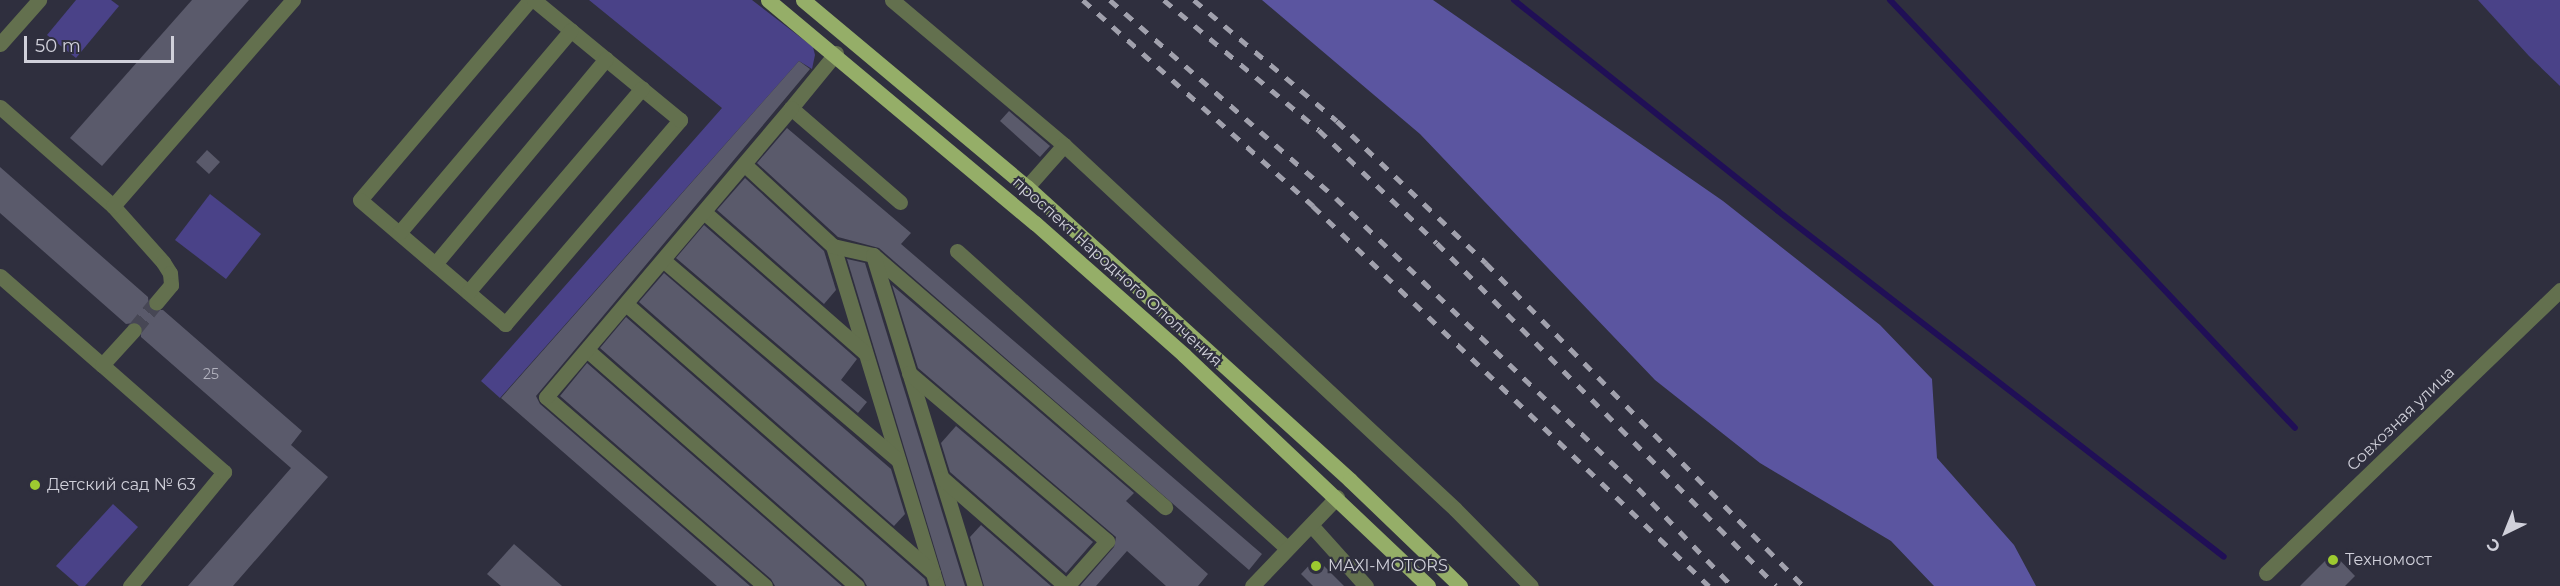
<!DOCTYPE html>
<html>
<head>
<meta charset="utf-8">
<style>
	body { margin:0 }
	#map { position:relative; width:2560px; height:586px; overflow:hidden; background:#2f2f3e; font-family:Montserrat,sans-serif }
	div>[style] { position:absolute }
	[style*='--x'] { left:calc(var(--x)*1px); top:calc(var(--y)*1px); width:calc(var(--w)*1px); rotate:calc(var(--a)*1deg) }
	.green>* { inset:0; background:#4a4288 }
	.forest>* { inset:0; background:#5b55a0 }
	.stream>* { height:6px; margin:-3px; padding:0 3px; transform-origin:3px; border-radius:3px; background:#200f56 }
	.building>* { inset:0; background:#5a5a6b }
	.minor-tunnel>* { height:15px; margin-top:-7.5px; transform-origin:0; background:repeating-linear-gradient(90deg,#474755 0 15px,transparent 0 23px) }
	.minor>* { height:15px; margin:-7.5px; padding:0 7.5px; transform-origin:7.5px; border-radius:7.5px; background:#63704e }
	.major>* { height:15px; margin:-7.5px; padding:0 7.5px; transform-origin:7.5px; border-radius:7.5px; background:#95ae68 }
	.rail>* { height:4.5px; margin-top:-2.25px; transform-origin:0; background:repeating-linear-gradient(90deg,#a1a1ad 0 10px,transparent 0 20px) }
	.dots>* { width:16px; height:16px; translate:-50% -50%; box-sizing:border-box; border:3px solid #2f2f3e; border-radius:50% }
	span { translate:-50% -50%; white-space:nowrap; text-align:center; line-height:1.15; -webkit-text-stroke:4.5px #2f2f3e; paint-order:stroke }
	.number-label { font-size:14px; color:#b2b2be }
	.number-label span { -webkit-text-stroke-width:0 }
	.street-label { font-size:16px; color:#d0d0da }
	.poi-label { font-size:16px; color:#d0d0da }
	.left { translate:0 -50%; text-align:left }
	.north { position:absolute; left:2476px; top:502px; width:60px; height:60px; -webkit-text-stroke:4px #2f2f3e; paint-order:stroke; rotate:223deg; font-size:16px; font-weight:700; line-height:24px; text-align:center; color:#d0d0da }
	.north::after { content:''; display:block; margin:auto; width:21px; height:27px; background:#d0d0da; clip-path:polygon(50% 0,100% 100%,50% 72%,0 100%) }
	.scale { position:absolute; left:24px; top:36px; width:150px; height:27px; box-sizing:border-box; border:3px solid #d0d0da; border-top:0; padding-left:8px; font-size:18px; line-height:21px; white-space:nowrap; color:#d0d0da; -webkit-text-stroke:4px #2f2f3e; paint-order:stroke }
</style>
</head>
<body>
<div id="map">
	<div class="green">
		<div style="clip-path:polygon(76px 0,111px 0,119px 6px,76px 58px,47px 35px)"></div>
		<div style="clip-path:polygon(589px 0,752px 0,813px 47px,815px 55px,812px 69px,799px 61px,500px 398px,481px 381px,722px 108px)"></div>
		<div style="clip-path:polygon(2478px 0,2560px 0,2560px 86px,2529px 56px)"></div>
		<div style="clip-path:polygon(210px 194px,261px 234px,226px 279px,175px 240px)"></div>
		<div style="clip-path:polygon(113px 504px,138px 527px,85px 586px,79px 586px,56px 566px)"></div>
	</div>
	<div class="forest">
		<div style="clip-path:polygon(1262px 0,1433px 0,1723px 201px,1880px 325px,1932px 379px,1937px 458px,2014px 545px,2036px 586px,1934px 586px,1891px 541px,1760px 463px,1655px 380px,1420px 134px)"></div>
	</div>
	<div class="stream">
		<div style="--x:1514;--y:0;--w:338;--a:38.6"></div>
		<div style="--x:1778;--y:211;--w:564;--a:37.8"></div>
		<div style="--x:1890;--y:0;--w:589;--a:46.58"></div>
	</div>
	<div class="building">
		<div style="clip-path:polygon(192px 0,249px 0,102px 166px,70px 138px)"></div>
		<div style="clip-path:polygon(799px 61px,810px 69px,536px 396px,540px 404px,750px 586px,717px 586px,501px 398px)"></div>
		<div style="clip-path:polygon(1009px 111px,1050px 146px,1040px 157px,1000px 121px)"></div>
		<div style="clip-path:polygon(787px 128px,911px 233px,901px 244px,1262px 554px,1249px 570px,879px 248px,838px 237px,757px 163px)"></div>
		<div style="clip-path:polygon(207px 150px,220px 162px,209px 174px,196px 162px)"></div>
		<div style="clip-path:polygon(0 167px,148px 297px,149px 310px,163px 310px,302px 431px,291px 445px,328px 477px,233px 586px,188px 586px,291px 468px,141px 337px,140px 322px,126px 324px,0 213px)"></div>
		<div style="clip-path:polygon(745px 178px,824px 251px,836px 290px,824px 304px,717px 210px)"></div>
		<div style="clip-path:polygon(704px 225px,857px 359px,841px 380px,867px 402px,858px 413px,676px 258px)"></div>
		<div style="clip-path:polygon(847px 259px,865px 263px,965px 586px,946px 586px)"></div>
		<div style="clip-path:polygon(664px 273px,891px 469px,905px 514px,894px 526px,639px 302px)"></div>
		<div style="clip-path:polygon(892px 285px,1134px 493px,1126px 501px,1208px 574px,1198px 586px,1166px 586px,1127px 551px,1096px 586px,1080px 586px,1114px 547px,1116px 537px,918px 368px)"></div>
		<div style="clip-path:polygon(626px 317px,925px 579px,927px 586px,867px 586px,863px 579px,600px 348px)"></div>
		<div style="clip-path:polygon(587px 363px,842px 586px,775px 586px,771px 579px,560px 396px)"></div>
		<div style="clip-path:polygon(956px 426px,1093px 542px,1066px 573px,950px 472px,941px 443px)"></div>
		<div style="clip-path:polygon(981px 525px,1051px 586px,984px 586px,970px 537px)"></div>
		<div style="clip-path:polygon(514px 544px,562px 586px,501px 586px,487px 574px)"></div>
		<div style="clip-path:polygon(2333px 553px,2355px 576px,2345px 586px,2300px 586px)"></div>
		<div style="clip-path:polygon(1316px 558px,1344px 586px,1313px 586px,1301px 574px)"></div>
	</div>
	<div class="minor-tunnel">
		<div style="--x:134;--y:330;--w:35;--a:-51"></div>
	</div>
	<div class="minor">
		<div style="--x:530;--y:0;--w:262;--a:130.4"></div>
		<div style="--x:360;--y:200;--w:191;--a:40.5"></div>
		<div style="--x:505;--y:324;--w:269;--a:-49.4"></div>
		<div style="--x:680;--y:120;--w:189;--a:-140.6"></div>
		<div style="--x:892;--y:0;--w:225;--a:40.1"></div>
		<div style="--x:1064;--y:145;--w:534;--a:42.95"></div>
		<div style="--x:1455;--y:509;--w:108;--a:45.4"></div>
		<div style="--x:0;--y:44;--w:59;--a:-48.4"></div>
		<div style="--x:836;--y:53;--w:71;--a:129.3"></div>
		<div style="--x:791;--y:108;--w:144;--a:40.8"></div>
		<div style="--x:0;--y:107;--w:150;--a:41.2"></div>
		<div style="--x:113;--y:206;--w:75;--a:48.2"></div>
		<div style="--x:163;--y:262;--w:13;--a:58"></div>
		<div style="--x:170;--y:273;--w:12;--a:85"></div>
		<div style="--x:171;--y:285;--w:23;--a:130"></div>
		<div style="--x:744;--y:164;--w:121;--a:42.7"></div>
		<div style="--x:833;--y:246;--w:356;--a:73"></div>
		<div style="--x:1027;--y:187;--w:56;--a:-48.6"></div>
		<div style="--x:113;--y:206;--w:274;--a:-48.9"></div>
		<div style="--x:704;--y:212;--w:214;--a:41.2"></div>
		<div style="--x:399;--y:233;--w:266;--a:-49.7"></div>
		<div style="--x:833;--y:246;--w:41;--a:12.7"></div>
		<div style="--x:873;--y:255;--w:386;--a:40.8"></div>
		<div style="--x:957;--y:251;--w:444;--a:42"></div>
		<div style="--x:873;--y:255;--w:346;--a:72.9"></div>
		<div style="--x:663;--y:260;--w:309;--a:40.4"></div>
		<div style="--x:435;--y:264;--w:267;--a:-50.2"></div>
		<div style="--x:0;--y:276;--w:135;--a:41.1"></div>
		<div style="--x:468;--y:292;--w:268;--a:-49.5"></div>
		<div style="--x:626;--y:304;--w:408;--a:41.2"></div>
		<div style="--x:587;--y:350;--w:359;--a:41.2"></div>
		<div style="--x:909;--y:373;--w:260;--a:40.3"></div>
		<div style="--x:1107;--y:541;--w:60;--a:131.6"></div>
		<div style="--x:942;--y:478;--w:164;--a:41.1"></div>
		<div style="--x:1311;--y:525;--w:82;--a:48"></div>
		<div style="--x:2266;--y:573;--w:408;--a:-43.9"></div>
		<div style="--x:130;--y:586;--w:148;--a:-50.5"></div>
		<div style="--x:224;--y:472;--w:162;--a:-138.7"></div>
		<div style="--x:102;--y:365;--w:47;--a:-47.6"></div>
		<div style="--x:765;--y:586;--w:289;--a:-139.2"></div>
		<div style="--x:546;--y:397;--w:379;--a:-49.7"></div>
		<div style="--x:1252;--y:586;--w:123;--a:-46.3"></div>
	</div>
	<div class="major">
		<div style="--x:768;--y:0;--w:348;--a:39.9"></div>
		<div style="--x:1035;--y:223;--w:199;--a:41.5"></div>
		<div style="--x:1184;--y:355;--w:336;--a:43.4"></div>
		<div style="--x:803;--y:0;--w:292;--a:39.9"></div>
		<div style="--x:1027;--y:187;--w:436;--a:42.2"></div>
		<div style="--x:1350;--y:480;--w:153;--a:43.9"></div>
	</div>
	<div class="rail">
		<div style="--x:1083;--y:0;--w:309;--a:41.8"></div>
		<div style="--x:1313;--y:206;--w:549;--a:43.82"></div>
		<div style="--x:1110;--y:0;--w:300;--a:41.2"></div>
		<div style="--x:1336;--y:198;--w:419;--a:43.8"></div>
		<div style="--x:1638;--y:488;--w:136;--a:46.2"></div>
		<div style="--x:1164;--y:0;--w:202;--a:40"></div>
		<div style="--x:1319;--y:130;--w:163;--a:43.8"></div>
		<div style="--x:1437;--y:243;--w:482;--a:45.3"></div>
		<div style="--x:1194;--y:0;--w:187;--a:40.2"></div>
		<div style="--x:1337;--y:121;--w:206;--a:43.6"></div>
		<div style="--x:1486;--y:263;--w:453;--a:45.5"></div>
	</div>
	<div class="dots">
		<div style="left:35px;top:485px;background:#9dca30"></div>
		<div style="left:2333px;top:560px;background:#9dca30"></div>
		<div style="left:1316px;top:566px;background:#9dca30"></div>
	</div>
	<div class="number-label">
		<span style="left:211px;top:374px">25</span>
	</div>
	<div class="street-label">
		<span style="left:1117px;top:272px;rotate:42deg">проспект Народного Ополчения</span>
		<span style="left:2401px;top:419px;rotate:-44deg">Совхозная улица</span>
	</div>
	<div class="poi-label">
		<span class="left" style="left:47px;top:485px">Детский сад № 63</span>
		<span class="left" style="left:2345px;top:560px">Техномост</span>
		<span class="left" style="left:1328px;top:566px">MAXI-MOTORS</span>
	</div>
	<div class="north">С</div>
	<div class="scale">50 m</div>
</div>
</body>
</html>
